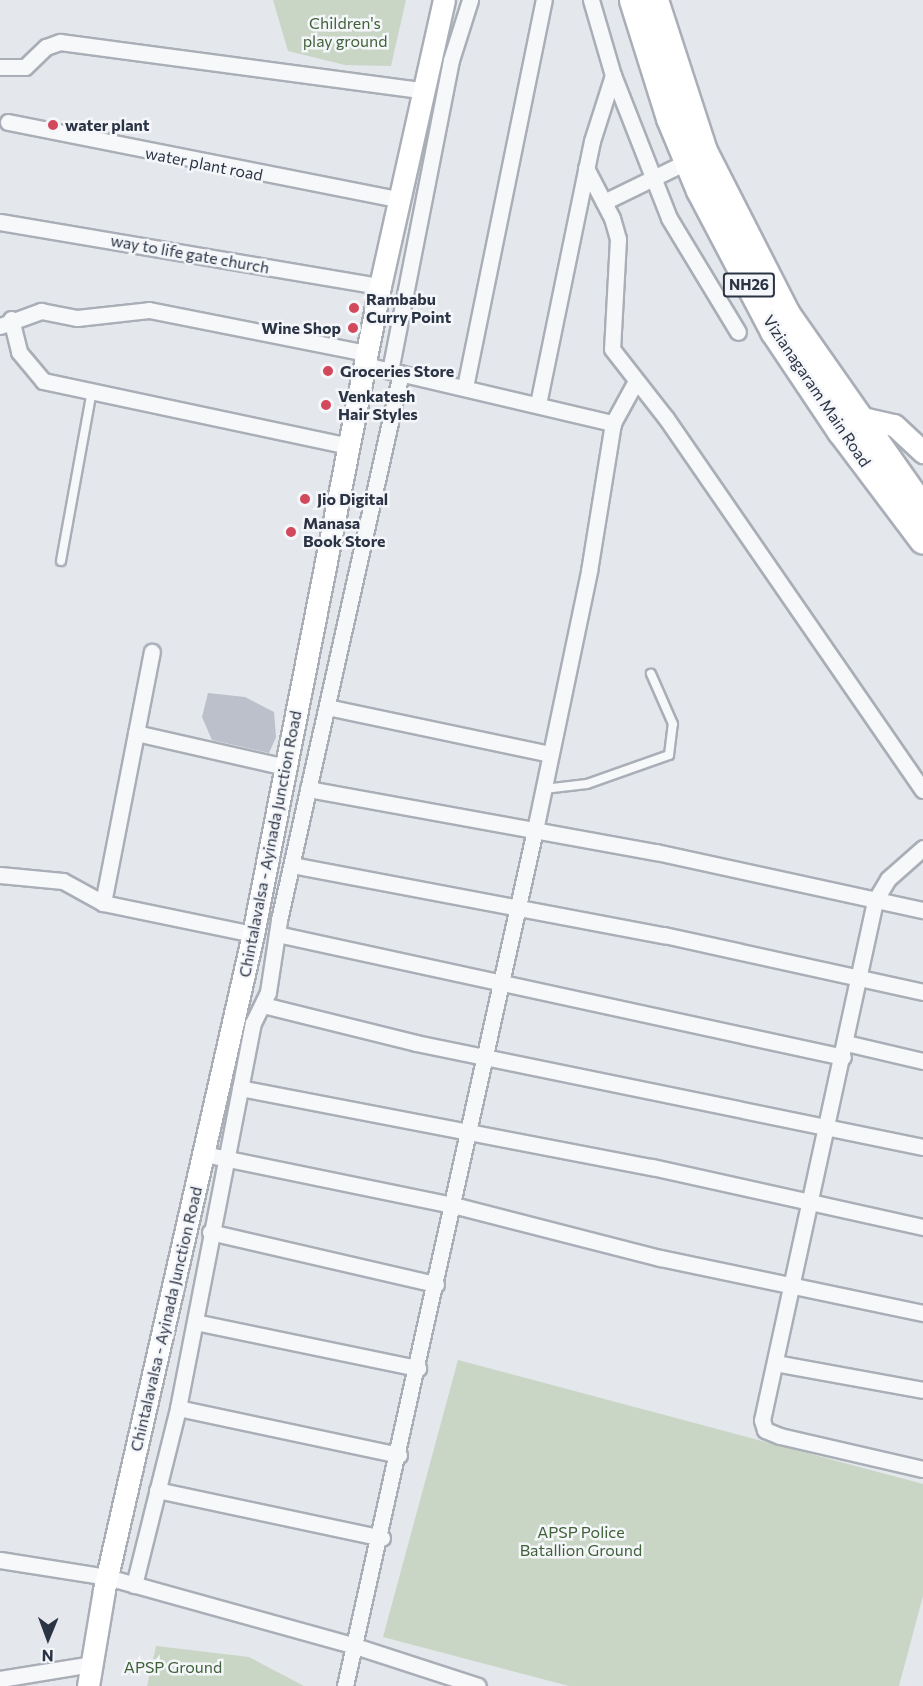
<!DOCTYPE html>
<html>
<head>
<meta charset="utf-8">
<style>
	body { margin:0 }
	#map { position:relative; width:923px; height:1686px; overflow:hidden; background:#e4e7ec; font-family:Commissioner,sans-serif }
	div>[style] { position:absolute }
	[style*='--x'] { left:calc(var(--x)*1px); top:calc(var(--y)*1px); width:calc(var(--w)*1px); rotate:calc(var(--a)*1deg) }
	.green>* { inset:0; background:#c9d6c5 }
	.building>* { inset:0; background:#bbc0ca }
	.roads { filter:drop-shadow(2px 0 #a9aeb7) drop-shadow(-2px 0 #a9aeb7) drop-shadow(0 2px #a9aeb7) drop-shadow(0 -2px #a9aeb7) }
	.lane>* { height:8px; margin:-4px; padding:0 4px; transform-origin:4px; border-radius:4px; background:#f7f8fa }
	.street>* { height:15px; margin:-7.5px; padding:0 7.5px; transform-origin:7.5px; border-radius:7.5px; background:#f7f8fa }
	.secondary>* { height:21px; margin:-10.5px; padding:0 10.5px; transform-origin:10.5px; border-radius:10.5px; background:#fff }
	.highway>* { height:27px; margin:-13.5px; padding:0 13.5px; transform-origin:13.5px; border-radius:13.5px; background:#fff }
	.dots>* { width:16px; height:16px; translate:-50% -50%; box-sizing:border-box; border:3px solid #f4f6f9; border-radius:50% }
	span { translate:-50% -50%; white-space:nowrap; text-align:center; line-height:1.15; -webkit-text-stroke:5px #f4f6f9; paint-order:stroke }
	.shield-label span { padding:2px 4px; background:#f4f6f9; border:2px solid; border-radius:4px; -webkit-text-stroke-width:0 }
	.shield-label { font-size:15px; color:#2b3445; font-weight:700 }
	.park-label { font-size:16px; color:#3f6138 }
	.poi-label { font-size:16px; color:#2b3445; font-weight:700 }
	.left { translate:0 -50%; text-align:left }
	.right { translate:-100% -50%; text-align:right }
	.street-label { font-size:16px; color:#2b3445 }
	.north { position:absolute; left:18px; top:1608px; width:60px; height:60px; -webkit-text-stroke:4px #f4f6f9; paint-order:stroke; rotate:181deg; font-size:16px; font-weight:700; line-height:24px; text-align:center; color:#2b3445 }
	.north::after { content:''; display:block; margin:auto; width:21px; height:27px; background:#2b3445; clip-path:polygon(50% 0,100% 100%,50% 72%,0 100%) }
</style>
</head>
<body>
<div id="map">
	<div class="green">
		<div style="clip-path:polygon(273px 0,406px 0,391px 66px,345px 65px,288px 51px)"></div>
		<div style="clip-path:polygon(458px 1360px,923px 1484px,923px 1596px,899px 1686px,569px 1686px,383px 1637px)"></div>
		<div style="clip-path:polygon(156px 1646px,249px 1657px,304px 1686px,147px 1686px)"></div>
	</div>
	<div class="building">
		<div style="clip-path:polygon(208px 693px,245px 697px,274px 712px,276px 737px,269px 753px,212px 740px,202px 717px)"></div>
	</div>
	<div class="roads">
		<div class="lane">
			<div style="--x:61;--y:561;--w:173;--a:-79.7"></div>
			<div style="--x:544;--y:789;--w:43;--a:-6.6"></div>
			<div style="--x:587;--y:784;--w:87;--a:-19.5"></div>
			<div style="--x:669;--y:755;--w:31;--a:-83"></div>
			<div style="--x:673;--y:724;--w:55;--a:-113.7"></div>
		</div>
		<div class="street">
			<div style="--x:591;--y:0;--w:78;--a:73.7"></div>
			<div style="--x:613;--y:75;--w:154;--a:68.6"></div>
			<div style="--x:669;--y:218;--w:133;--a:58.8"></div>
			<div style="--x:0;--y:67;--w:25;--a:0"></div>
			<div style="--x:25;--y:67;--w:29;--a:-44"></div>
			<div style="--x:46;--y:47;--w:15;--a:-20"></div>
			<div style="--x:60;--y:42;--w:365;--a:7.6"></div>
			<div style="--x:8;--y:122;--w:401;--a:11.2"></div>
			<div style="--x:586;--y:168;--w:56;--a:62.5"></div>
			<div style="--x:612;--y:218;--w:22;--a:74"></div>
			<div style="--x:618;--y:239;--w:110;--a:93.1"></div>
			<div style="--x:612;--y:349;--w:88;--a:52"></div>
			<div style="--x:666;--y:418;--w:452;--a:55.4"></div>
			<div style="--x:604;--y:202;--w:93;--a:-26"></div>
			<div style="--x:0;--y:222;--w:385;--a:9.6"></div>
			<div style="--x:11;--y:319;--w:34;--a:76"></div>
			<div style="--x:19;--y:352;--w:38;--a:50"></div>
			<div style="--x:43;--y:381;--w:313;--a:12"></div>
			<div style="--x:0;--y:326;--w:44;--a:-20.1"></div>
			<div style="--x:41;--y:311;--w:37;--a:11"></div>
			<div style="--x:77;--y:318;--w:72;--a:-6.3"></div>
			<div style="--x:149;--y:310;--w:222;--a:11.2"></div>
			<div style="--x:365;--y:365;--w:255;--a:13.2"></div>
			<div style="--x:390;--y:371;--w:317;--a:-78.9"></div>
			<div style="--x:451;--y:60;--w:63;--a:-72.4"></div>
			<div style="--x:465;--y:387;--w:395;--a:-78.5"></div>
			<div style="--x:538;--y:404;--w:268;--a:-78.4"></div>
			<div style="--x:592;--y:141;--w:69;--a:-72.3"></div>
			<div style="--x:327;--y:707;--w:228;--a:11.9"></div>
			<div style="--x:136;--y:733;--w:154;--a:12.8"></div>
			<div style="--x:308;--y:789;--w:354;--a:10.3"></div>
			<div style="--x:656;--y:852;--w:273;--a:12.3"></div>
			<div style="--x:923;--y:848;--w:47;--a:138.5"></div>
			<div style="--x:888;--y:879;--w:26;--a:121"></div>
			<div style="--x:875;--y:901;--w:531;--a:102.28"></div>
			<div style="--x:762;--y:1420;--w:10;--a:73"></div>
			<div style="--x:765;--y:1430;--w:16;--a:22"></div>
			<div style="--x:780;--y:1436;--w:147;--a:13"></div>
			<div style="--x:292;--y:865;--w:379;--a:10.7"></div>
			<div style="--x:664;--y:935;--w:265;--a:12.4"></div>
			<div style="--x:0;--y:875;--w:63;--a:5.4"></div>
			<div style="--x:63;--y:881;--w:46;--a:28.8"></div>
			<div style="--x:103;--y:903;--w:153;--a:11.7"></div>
			<div style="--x:103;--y:903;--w:256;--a:-79"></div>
			<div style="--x:277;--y:934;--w:579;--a:12.26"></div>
			<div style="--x:263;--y:1005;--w:158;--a:13.9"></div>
			<div style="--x:416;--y:1043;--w:518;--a:11.59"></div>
			<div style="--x:846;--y:1043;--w:79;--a:13.2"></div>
			<div style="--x:240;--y:1088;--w:420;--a:10.9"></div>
			<div style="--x:652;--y:1167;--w:278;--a:12.5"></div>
			<div style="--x:204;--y:1154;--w:254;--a:11.6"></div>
			<div style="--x:453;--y:1205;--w:214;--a:14.4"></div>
			<div style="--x:660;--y:1258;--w:269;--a:11.8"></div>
			<div style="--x:210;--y:1232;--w:232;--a:13"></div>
			<div style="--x:195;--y:1322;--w:228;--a:11.7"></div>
			<div style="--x:775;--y:1363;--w:150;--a:10.3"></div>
			<div style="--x:178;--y:1408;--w:226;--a:12"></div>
			<div style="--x:157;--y:1490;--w:230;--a:12"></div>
			<div style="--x:0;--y:1560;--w:108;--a:9"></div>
			<div style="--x:107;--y:1577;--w:257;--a:15.5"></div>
			<div style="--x:355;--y:1646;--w:129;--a:18"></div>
			<div style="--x:134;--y:1585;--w:182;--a:-76"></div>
			<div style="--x:178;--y:1408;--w:392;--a:-79"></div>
			<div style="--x:253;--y:1023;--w:34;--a:-64"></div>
			<div style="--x:268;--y:992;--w:73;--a:-81.3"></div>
			<div style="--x:279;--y:920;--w:560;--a:-77.43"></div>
			<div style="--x:0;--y:1679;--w:94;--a:-9.2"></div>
			<div style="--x:345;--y:1686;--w:877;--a:-77.49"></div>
			<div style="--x:535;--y:830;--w:265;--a:-78.2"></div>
			<div style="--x:589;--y:571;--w:150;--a:-80.8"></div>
			<div style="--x:613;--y:423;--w:48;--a:-61.3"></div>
		</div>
		<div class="secondary">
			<div style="--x:858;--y:417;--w:37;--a:13"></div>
			<div style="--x:894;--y:425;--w:40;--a:43"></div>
			<div style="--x:88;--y:1686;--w:97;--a:-80.5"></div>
			<div style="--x:104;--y:1590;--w:673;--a:-77.2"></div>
			<div style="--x:253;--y:934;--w:660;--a:-78.91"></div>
			<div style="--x:380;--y:286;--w:293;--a:-77.4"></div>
		</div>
		<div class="highway">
			<div style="--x:633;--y:0;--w:124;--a:72.6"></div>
			<div style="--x:670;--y:118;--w:78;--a:67.4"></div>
			<div style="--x:700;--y:190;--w:159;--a:62.3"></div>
			<div style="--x:774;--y:331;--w:120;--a:56.2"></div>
			<div style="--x:841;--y:431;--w:136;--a:53"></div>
			<div style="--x:654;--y:0;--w:159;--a:72"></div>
			<div style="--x:703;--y:151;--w:183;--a:63"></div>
			<div style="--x:786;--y:314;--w:239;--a:55"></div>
		</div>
	</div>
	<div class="dots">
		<div style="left:53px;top:125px;background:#d1495b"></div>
		<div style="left:354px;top:308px;background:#d1495b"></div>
		<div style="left:353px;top:328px;background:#d1495b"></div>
		<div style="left:328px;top:371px;background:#d1495b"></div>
		<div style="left:326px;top:405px;background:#d1495b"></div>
		<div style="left:305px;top:499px;background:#d1495b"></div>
		<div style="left:291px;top:532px;background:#d1495b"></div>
	</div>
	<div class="shield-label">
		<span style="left:749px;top:285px">NH26</span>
	</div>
	<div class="park-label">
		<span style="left:345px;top:32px">Children's<br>play ground</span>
		<span style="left:581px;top:1541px">APSP Police<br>Batallion Ground</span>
		<span style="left:173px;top:1667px">APSP Ground</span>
	</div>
	<div class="poi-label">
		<span class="left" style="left:65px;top:125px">water plant</span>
		<span class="left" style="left:366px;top:308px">Rambabu<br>Curry Point</span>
		<span class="right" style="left:341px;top:328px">Wine Shop</span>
		<span class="left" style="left:340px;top:371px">Groceries Store</span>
		<span class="left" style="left:338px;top:405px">Venkatesh<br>Hair Styles</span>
		<span class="left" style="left:317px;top:499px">Jio Digital</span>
		<span class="left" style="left:303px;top:532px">Manasa<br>Book Store</span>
	</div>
	<div class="street-label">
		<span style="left:204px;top:164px;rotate:11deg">water plant road</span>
		<span style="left:190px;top:254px;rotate:10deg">way to life gate church</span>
		<span style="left:817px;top:391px;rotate:56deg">Vizianagaram Main Road</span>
		<span style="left:270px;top:844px;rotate:-79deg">Chintalavalsa - Ayinada Junction Road</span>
		<span style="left:166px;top:1319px;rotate:-77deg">Chintalavalsa - Ayinada Junction Road</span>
	</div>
	<div class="north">N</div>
</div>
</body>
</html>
